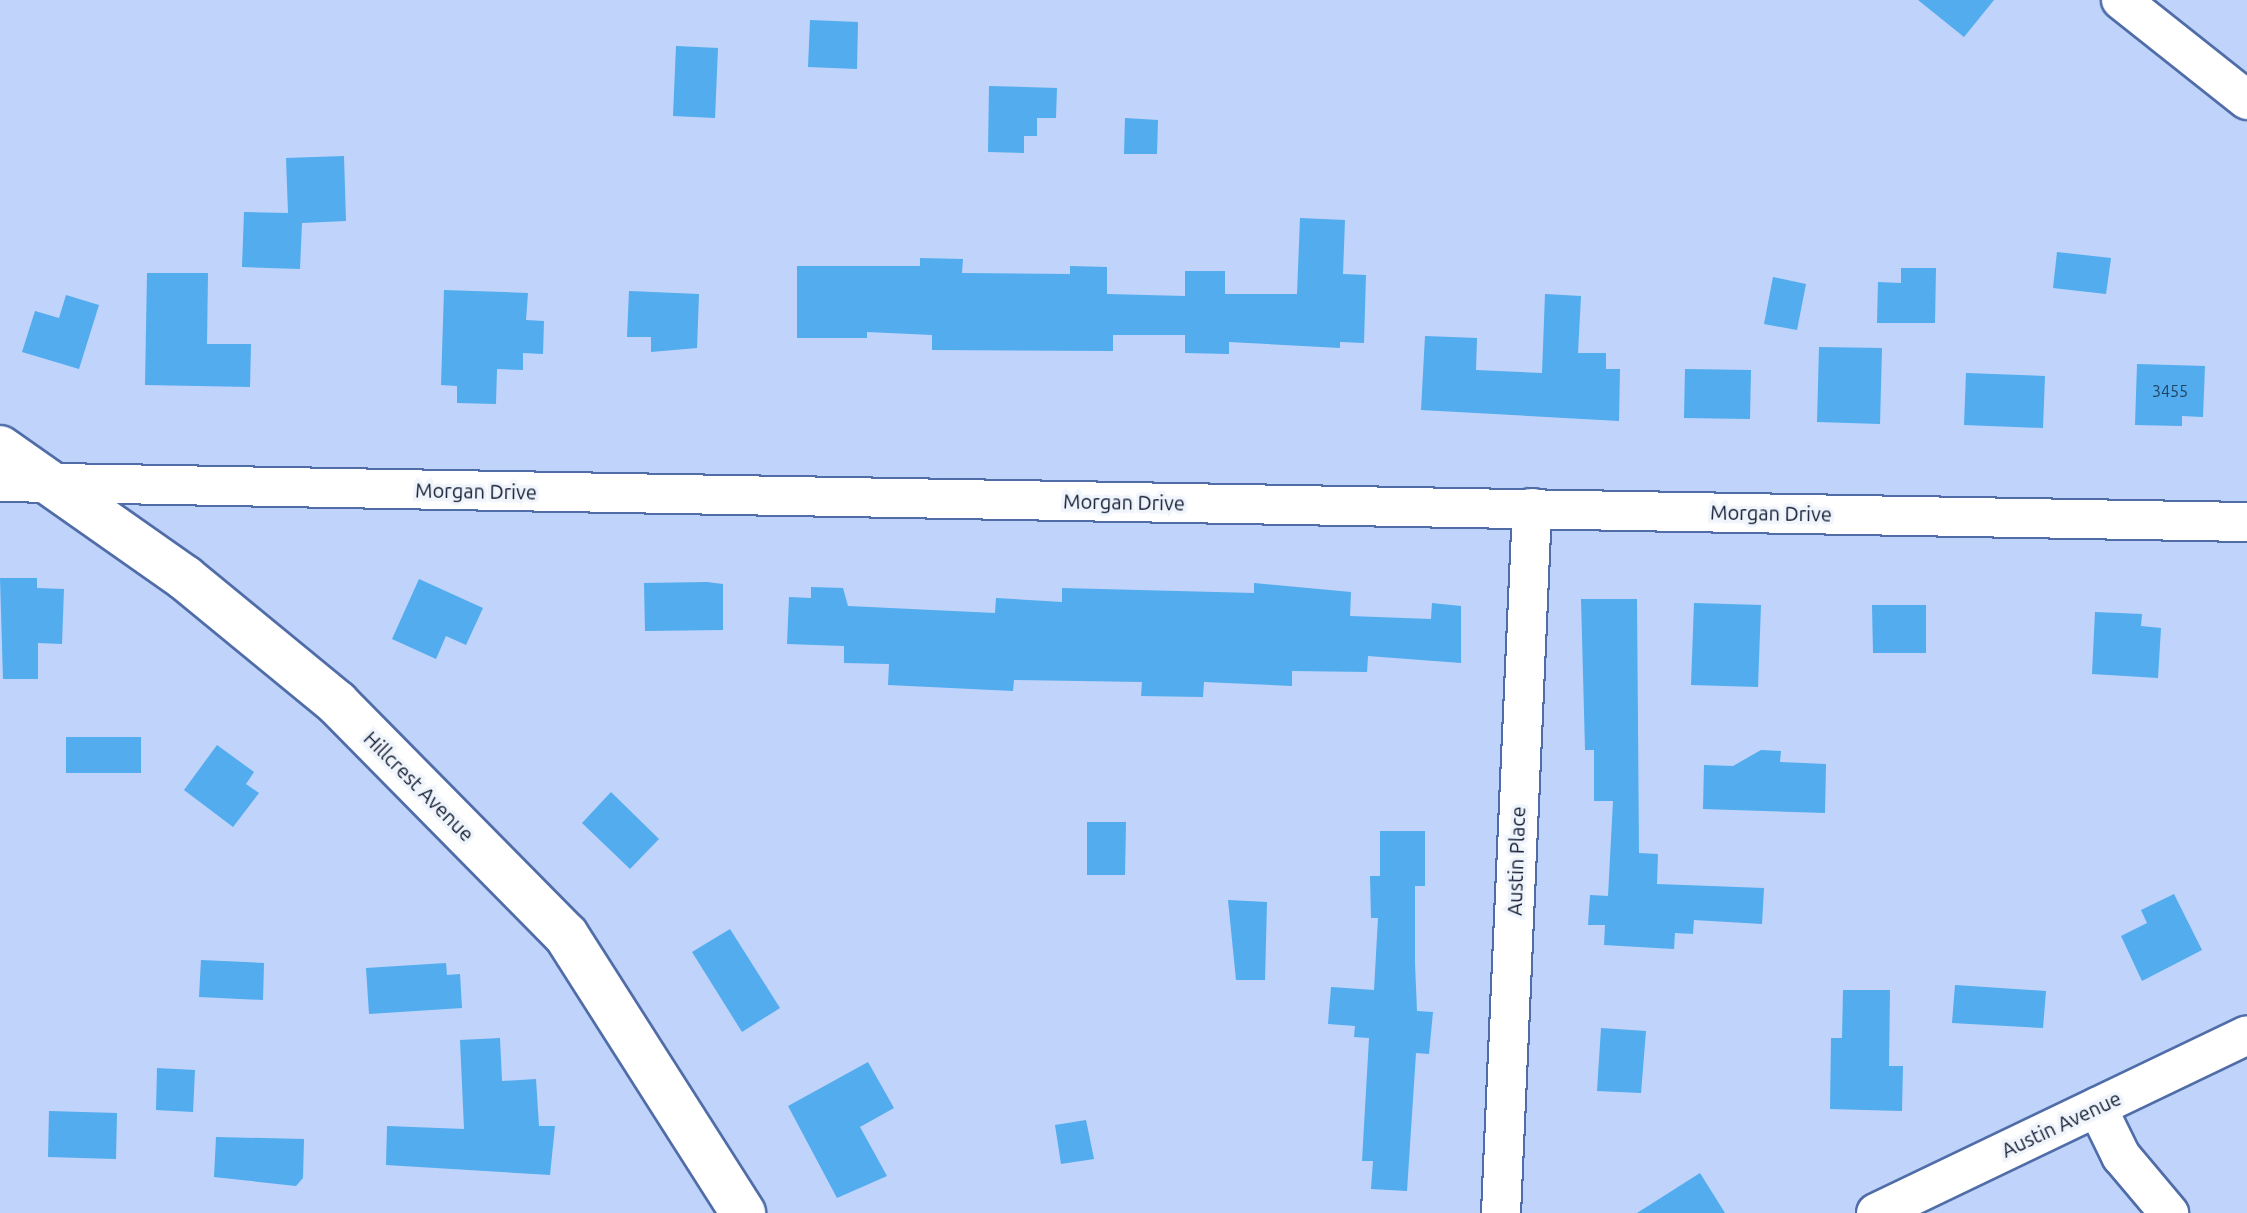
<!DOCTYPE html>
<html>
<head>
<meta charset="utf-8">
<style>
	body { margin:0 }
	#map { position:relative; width:2247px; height:1213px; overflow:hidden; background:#bfd3fb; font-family:Ubuntu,sans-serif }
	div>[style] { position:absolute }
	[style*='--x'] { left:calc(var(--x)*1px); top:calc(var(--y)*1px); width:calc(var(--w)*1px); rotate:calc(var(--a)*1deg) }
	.building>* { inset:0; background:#52acee }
	.roads { filter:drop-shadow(2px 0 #506da8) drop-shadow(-2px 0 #506da8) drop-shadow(0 2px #506da8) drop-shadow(0 -2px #506da8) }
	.street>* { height:38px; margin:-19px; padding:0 19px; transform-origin:19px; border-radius:19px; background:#fff }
	.secondary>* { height:44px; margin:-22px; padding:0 22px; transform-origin:22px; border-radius:22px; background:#fff }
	span { translate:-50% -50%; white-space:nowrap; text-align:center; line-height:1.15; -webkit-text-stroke:7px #f0f4fb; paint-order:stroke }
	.number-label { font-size:16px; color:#224264 }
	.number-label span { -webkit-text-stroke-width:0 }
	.street-label { font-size:20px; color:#121e36 }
</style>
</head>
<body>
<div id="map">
	<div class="building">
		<div style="clip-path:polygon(1918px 0,1994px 0,1964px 37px)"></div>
		<div style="clip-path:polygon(810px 20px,858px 22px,857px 69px,808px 67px)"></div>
		<div style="clip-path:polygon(676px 46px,718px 48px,715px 118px,673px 116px)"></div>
		<div style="clip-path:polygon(989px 86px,1057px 88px,1056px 118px,1037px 118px,1037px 136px,1024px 136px,1024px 153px,988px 152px)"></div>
		<div style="clip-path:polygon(1125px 118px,1158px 120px,1157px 154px,1124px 154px)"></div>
		<div style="clip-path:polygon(344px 156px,346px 221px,302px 223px,300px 269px,242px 267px,244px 212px,288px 213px,286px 158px)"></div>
		<div style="clip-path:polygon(1300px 218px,1345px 220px,1343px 274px,1366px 275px,1364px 343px,1340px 342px,1340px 348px,1229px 342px,1229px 354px,1185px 353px,1185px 335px,1113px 335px,1113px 351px,932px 350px,932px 335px,867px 332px,867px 338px,797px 338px,797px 266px,920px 266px,920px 258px,963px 259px,962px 273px,1070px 274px,1070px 266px,1107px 267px,1107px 294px,1185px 296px,1185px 271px,1225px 271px,1225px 294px,1297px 294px)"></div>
		<div style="clip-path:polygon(2057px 252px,2111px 258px,2106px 294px,2053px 288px)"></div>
		<div style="clip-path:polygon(1901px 268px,1936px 268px,1935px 323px,1877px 323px,1878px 282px,1901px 283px)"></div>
		<div style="clip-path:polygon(147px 273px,208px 273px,207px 344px,251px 344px,250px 387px,145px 385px)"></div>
		<div style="clip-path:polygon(1773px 277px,1806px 284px,1797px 330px,1764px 324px)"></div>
		<div style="clip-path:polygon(444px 290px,528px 293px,526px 320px,544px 321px,543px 354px,523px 353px,523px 370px,497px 369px,496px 404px,457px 403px,457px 386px,441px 385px)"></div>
		<div style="clip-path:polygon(629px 291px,699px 294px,697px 348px,651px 352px,651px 337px,627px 337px)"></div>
		<div style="clip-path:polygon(1545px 294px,1581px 296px,1578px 353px,1606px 353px,1606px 369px,1620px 369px,1619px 421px,1421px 410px,1425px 336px,1477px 338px,1476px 370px,1542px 373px)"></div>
		<div style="clip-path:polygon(66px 295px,99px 305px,79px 369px,22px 352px,35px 311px,59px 318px)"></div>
		<div style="clip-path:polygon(1819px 347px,1882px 348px,1880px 424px,1817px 422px)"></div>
		<div style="clip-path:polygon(2137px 364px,2205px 366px,2203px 417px,2182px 416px,2182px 426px,2135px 425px)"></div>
		<div style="clip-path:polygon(1685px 369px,1751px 370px,1750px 419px,1684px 418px)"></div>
		<div style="clip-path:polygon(1966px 373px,2045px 376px,2043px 428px,1964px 425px)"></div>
		<div style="clip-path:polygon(0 578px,37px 578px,37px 588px,64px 589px,62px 644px,38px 643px,38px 679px,3px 679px)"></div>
		<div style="clip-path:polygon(419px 579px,483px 608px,466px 645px,446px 636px,436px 659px,392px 639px)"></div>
		<div style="clip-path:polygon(707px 582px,723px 584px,723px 630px,645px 631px,644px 583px)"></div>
		<div style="clip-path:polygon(1254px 583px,1351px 592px,1350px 616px,1431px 619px,1432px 603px,1461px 606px,1461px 663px,1368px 656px,1367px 672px,1292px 671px,1292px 686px,1204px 682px,1203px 697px,1141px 696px,1142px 682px,1014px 680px,1013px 691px,888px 685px,889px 664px,844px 663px,844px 646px,787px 644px,789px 597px,811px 598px,811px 587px,843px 588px,848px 606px,995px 613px,996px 598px,1062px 602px,1062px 588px,1254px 593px)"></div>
		<div style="clip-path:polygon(1581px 599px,1637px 599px,1639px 853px,1658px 854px,1657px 884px,1764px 888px,1762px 924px,1694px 920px,1693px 934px,1675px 933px,1674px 949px,1604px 945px,1605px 925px,1588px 925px,1590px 895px,1608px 896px,1613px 801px,1594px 801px,1594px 750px,1585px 750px)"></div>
		<div style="clip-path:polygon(1694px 603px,1761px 605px,1758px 687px,1691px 685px)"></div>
		<div style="clip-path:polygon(1872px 605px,1926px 605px,1926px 653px,1873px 653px)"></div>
		<div style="clip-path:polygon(2095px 612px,2142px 614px,2141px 626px,2161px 628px,2158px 678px,2092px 674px)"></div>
		<div style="clip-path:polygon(66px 737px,141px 737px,141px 773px,66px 773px)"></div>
		<div style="clip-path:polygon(217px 745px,254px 772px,246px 784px,259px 793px,233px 827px,184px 790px)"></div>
		<div style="clip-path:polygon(1761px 750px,1781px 751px,1780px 762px,1826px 764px,1825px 813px,1703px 809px,1704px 765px,1733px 766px)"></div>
		<div style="clip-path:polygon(611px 792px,659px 839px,630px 869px,582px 823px)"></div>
		<div style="clip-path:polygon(1087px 822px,1126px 822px,1125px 875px,1087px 875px)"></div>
		<div style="clip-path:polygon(1380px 831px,1425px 831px,1425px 886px,1415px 886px,1415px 964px,1417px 1011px,1433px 1012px,1429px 1054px,1416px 1053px,1407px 1191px,1371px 1189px,1373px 1161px,1362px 1161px,1369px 1038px,1354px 1037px,1355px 1026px,1328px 1024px,1331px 987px,1374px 990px,1378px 918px,1371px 918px,1370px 876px,1380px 876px)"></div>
		<div style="clip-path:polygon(2174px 894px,2202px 950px,2142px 981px,2121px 936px,2147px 923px,2141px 910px)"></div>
		<div style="clip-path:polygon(1228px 900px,1267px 902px,1265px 980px,1236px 980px)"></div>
		<div style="clip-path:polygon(730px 929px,780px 1008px,742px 1032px,692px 952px)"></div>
		<div style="clip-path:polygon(201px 960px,264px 963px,263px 1000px,199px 997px)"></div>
		<div style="clip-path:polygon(446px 963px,447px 975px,460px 974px,462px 1008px,369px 1014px,366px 968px)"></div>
		<div style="clip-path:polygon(1955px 985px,2046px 991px,2043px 1028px,1952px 1023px)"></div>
		<div style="clip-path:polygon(1843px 990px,1890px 990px,1889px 1066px,1903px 1066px,1902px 1111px,1830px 1109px,1831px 1038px,1842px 1038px)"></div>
		<div style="clip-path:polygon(1601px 1028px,1646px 1031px,1641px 1093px,1597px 1091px)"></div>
		<div style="clip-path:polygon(500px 1038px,502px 1081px,536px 1079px,539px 1126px,555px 1126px,550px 1175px,386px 1165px,387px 1126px,464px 1129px,460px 1040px)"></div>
		<div style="clip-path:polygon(868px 1062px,894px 1108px,860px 1127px,887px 1176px,837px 1198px,788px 1106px)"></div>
		<div style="clip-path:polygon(157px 1068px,195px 1070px,193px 1112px,156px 1110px)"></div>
		<div style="clip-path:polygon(49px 1111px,117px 1113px,116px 1159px,48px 1157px)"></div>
		<div style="clip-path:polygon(1086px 1120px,1094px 1159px,1061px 1164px,1055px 1125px)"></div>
		<div style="clip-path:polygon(216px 1137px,304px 1139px,303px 1178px,296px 1186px,214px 1177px)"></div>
		<div style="clip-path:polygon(1700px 1173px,1725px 1213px,1637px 1213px)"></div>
	</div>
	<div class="roads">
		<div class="street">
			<div style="--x:2121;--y:0;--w:161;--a:38.4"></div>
			<div style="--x:0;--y:482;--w:2247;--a:1.02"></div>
			<div style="--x:2097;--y:1107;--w:55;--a:63.9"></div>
			<div style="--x:2121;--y:1156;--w:75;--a:49.9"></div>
			<div style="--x:1501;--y:1213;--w:706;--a:-87.48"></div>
			<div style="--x:1876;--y:1213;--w:411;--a:-25.6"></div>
		</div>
		<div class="secondary">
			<div style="--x:0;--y:448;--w:226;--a:35.1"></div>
			<div style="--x:185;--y:578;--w:197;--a:39.4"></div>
			<div style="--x:337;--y:703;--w:326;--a:45.4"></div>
			<div style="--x:566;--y:935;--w:330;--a:57.5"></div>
		</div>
	</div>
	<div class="number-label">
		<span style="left:2170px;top:391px">3455</span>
	</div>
	<div class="street-label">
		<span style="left:476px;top:491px;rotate:1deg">Morgan Drive</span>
		<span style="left:1124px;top:502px;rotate:1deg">Morgan Drive</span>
		<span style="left:1771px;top:513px;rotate:1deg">Morgan Drive</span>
		<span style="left:419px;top:786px;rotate:45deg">Hillcrest Avenue</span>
		<span style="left:1516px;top:861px;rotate:-88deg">Austin Place</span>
		<span style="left:2061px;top:1124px;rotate:-25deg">Austin Avenue</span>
	</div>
</div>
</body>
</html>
